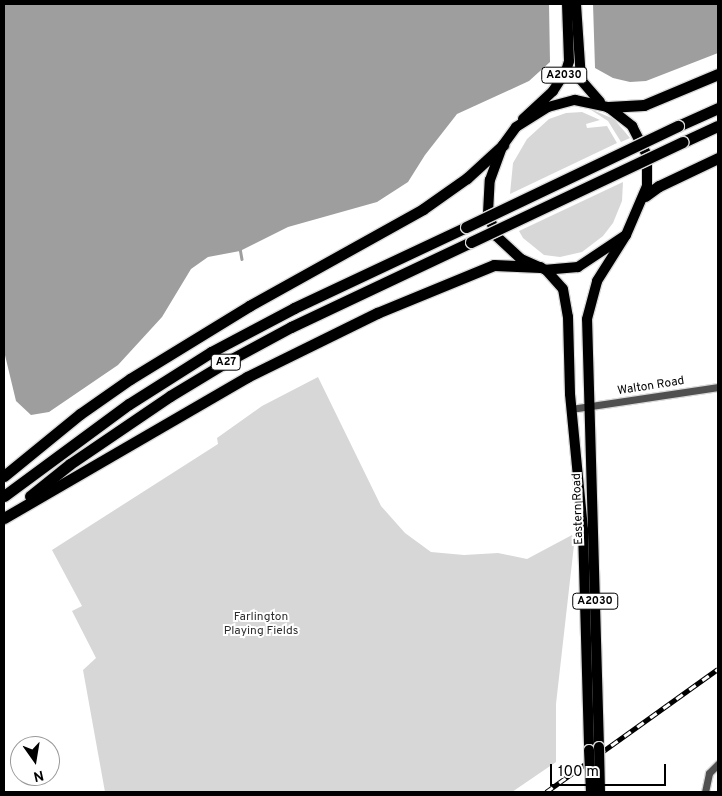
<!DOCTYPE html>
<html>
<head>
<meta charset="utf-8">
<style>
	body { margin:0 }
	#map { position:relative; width:722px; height:796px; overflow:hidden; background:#fff; font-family:Overpass,sans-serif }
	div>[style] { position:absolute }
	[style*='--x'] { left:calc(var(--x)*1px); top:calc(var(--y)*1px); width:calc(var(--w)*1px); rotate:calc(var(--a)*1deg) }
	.green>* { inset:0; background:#d7d7d7 }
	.water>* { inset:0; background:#9e9e9e }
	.stream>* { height:2.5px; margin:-1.25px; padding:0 1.25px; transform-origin:1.25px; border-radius:1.25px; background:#9e9e9e }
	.roads { filter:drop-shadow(1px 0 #dbdbdb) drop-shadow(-1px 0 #dbdbdb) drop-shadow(0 1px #dbdbdb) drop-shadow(0 -1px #dbdbdb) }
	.minor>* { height:7px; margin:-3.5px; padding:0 3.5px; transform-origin:3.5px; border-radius:3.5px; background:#505050 }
	.primary>* { height:10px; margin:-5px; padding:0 5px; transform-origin:5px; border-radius:5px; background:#000 }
	.trunk>* { height:11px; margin:-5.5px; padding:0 5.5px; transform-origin:5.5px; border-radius:5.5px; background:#000 }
	.rail>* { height:4.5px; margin-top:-2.25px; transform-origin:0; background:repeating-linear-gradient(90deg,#fff 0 8px,#000 0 16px); box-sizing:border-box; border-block:1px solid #000 }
	.bridges { filter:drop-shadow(1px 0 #dbdbdb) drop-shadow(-1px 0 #dbdbdb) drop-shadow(0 1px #dbdbdb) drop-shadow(0 -1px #dbdbdb) }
	.primary-bridge>* { height:10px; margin:-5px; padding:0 5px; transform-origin:5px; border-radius:5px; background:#000 }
	.trunk-bridge>* { height:11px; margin:-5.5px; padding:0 5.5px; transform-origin:5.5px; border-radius:5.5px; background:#000 }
	span { translate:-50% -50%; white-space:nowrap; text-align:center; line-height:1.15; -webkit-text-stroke:4px #fff; paint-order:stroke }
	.shield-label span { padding:1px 4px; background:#fff; border:1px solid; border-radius:4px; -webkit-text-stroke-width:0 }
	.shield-label { font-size:11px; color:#000; font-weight:700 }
	.street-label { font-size:12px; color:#000 }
	.park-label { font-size:12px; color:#2e2e2e }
	.frame { position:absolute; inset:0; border:5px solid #000; pointer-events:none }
	.north { position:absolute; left:10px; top:736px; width:50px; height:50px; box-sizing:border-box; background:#fff; border:1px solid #999; border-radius:50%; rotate:167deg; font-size:14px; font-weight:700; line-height:20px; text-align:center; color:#000 }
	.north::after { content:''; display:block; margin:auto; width:18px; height:22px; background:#000; clip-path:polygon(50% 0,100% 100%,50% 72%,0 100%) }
	.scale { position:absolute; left:550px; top:764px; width:116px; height:22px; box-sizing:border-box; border:2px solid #000; border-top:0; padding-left:6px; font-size:15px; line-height:18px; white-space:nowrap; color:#000; -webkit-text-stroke:4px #fff; paint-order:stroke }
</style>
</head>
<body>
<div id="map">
	<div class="green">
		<div style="clip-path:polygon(588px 108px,614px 119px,630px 138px,621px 142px,608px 121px)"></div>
		<div style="clip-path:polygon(582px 112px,600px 120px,586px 124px,587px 128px,607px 126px,617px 143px,510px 194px,513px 163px,527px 139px,549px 119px,566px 113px)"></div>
		<div style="clip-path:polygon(623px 182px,622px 201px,613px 223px,603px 236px,582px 252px,560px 257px,544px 255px,523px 238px,519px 231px)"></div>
		<div style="clip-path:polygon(318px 377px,381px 506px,405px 533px,431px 552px,464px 555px,498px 553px,527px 559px,572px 535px,574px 545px,556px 704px,556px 762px,512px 792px,105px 792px,83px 670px,96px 658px,72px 611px,82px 606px,52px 550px,218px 444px,217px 438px,262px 406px)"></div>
	</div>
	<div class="water">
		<div style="clip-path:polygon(4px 4px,549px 4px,550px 62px,529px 81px,457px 114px,425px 155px,408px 182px,377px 202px,288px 227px,240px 251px,208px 257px,191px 269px,162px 317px,118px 365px,49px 412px,31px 415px,16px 401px,4px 351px)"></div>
		<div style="clip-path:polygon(593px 4px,718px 4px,718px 53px,646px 81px,630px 82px,613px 78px,595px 68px)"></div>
	</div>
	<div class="stream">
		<div style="--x:240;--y:248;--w:11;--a:80"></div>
	</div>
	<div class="roads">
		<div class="minor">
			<div style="--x:571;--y:409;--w:149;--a:-8.5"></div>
			<div style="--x:705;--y:792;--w:19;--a:-78"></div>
			<div style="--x:709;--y:773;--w:13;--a:-45"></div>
		</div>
		<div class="primary">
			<div style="--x:576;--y:4;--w:76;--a:86.2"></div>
			<div style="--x:581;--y:80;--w:29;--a:49"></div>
			<div style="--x:575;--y:100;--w:34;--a:12"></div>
			<div style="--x:608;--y:107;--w:31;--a:38"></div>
			<div style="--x:632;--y:126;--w:34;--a:63"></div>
			<div style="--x:647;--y:156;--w:30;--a:90"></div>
			<div style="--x:647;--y:186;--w:53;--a:113.2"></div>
			<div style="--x:626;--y:235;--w:58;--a:146.3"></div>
			<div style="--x:578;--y:267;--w:32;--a:175"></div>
			<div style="--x:546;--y:270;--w:27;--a:-156"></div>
			<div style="--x:521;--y:259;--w:34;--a:-137"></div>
			<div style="--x:496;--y:236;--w:24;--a:-109"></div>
			<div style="--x:488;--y:213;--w:33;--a:-87"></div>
			<div style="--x:490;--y:180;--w:37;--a:-70"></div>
			<div style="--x:503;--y:145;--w:22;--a:-54"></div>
			<div style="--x:516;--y:127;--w:38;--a:-32"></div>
			<div style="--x:548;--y:107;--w:28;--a:-15"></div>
			<div style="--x:523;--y:119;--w:41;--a:-43"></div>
			<div style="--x:553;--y:91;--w:24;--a:-57"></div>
			<div style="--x:566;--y:71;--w:10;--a:-73"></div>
			<div style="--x:569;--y:61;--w:57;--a:-92"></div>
			<div style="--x:546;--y:270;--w:25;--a:48"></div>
			<div style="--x:563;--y:289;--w:28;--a:80"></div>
			<div style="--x:568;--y:317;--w:77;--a:88.5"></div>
			<div style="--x:570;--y:394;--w:137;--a:84.5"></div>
			<div style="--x:583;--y:530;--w:220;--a:88.4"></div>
			<div style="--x:599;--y:747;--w:428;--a:-91.6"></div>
			<div style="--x:587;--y:319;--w:39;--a:-75"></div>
			<div style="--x:597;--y:281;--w:54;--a:-57.8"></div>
		</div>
		<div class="trunk">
			<div style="--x:608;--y:107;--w:36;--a:-3"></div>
			<div style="--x:644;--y:105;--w:80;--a:-22.7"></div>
			<div style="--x:678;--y:126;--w:44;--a:-24.2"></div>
			<div style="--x:683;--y:142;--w:38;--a:-25"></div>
			<div style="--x:645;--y:196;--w:17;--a:-36"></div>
			<div style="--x:659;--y:186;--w:65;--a:-25.4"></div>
			<div style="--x:4;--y:476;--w:98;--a:-39.2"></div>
			<div style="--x:80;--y:414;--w:61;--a:-35"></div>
			<div style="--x:130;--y:379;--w:140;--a:-31.5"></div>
			<div style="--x:249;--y:306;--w:199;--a:-29.1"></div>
			<div style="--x:423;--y:209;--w:54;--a:-35.2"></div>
			<div style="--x:467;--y:178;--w:49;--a:-42.5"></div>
			<div style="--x:4;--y:496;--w:155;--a:-36.4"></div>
			<div style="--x:129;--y:404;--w:97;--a:-32.4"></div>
			<div style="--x:211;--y:352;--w:94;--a:-27.9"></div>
			<div style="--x:294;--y:308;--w:190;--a:-25.2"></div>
			<div style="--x:30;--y:496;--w:51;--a:-38.7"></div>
			<div style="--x:70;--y:464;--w:121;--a:-34.2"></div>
			<div style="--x:170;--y:396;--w:68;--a:-31.1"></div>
			<div style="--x:228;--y:361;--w:72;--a:-28.4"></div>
			<div style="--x:291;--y:327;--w:199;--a:-25.3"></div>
			<div style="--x:4;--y:518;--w:281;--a:-30.1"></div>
			<div style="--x:247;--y:377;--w:145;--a:-26.2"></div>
			<div style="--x:377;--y:313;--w:126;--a:-22.3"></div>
			<div style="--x:494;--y:265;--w:46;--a:2.5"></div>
		</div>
	</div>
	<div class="rail">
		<div style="--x:546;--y:792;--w:211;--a:-35.6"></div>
	</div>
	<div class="bridges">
		<div class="primary-bridge">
			<div style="--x:599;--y:747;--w:45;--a:88.7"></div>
			<div style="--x:589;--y:750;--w:42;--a:87.3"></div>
		</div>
		<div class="trunk-bridge">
			<div style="--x:466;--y:227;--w:235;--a:-25.5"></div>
			<div style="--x:471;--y:242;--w:234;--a:-25.3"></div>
		</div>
	</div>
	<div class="shield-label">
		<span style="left:564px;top:75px">A2030</span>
		<span style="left:226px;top:362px">A27</span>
		<span style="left:595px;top:601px">A2030</span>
	</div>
	<div class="street-label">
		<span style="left:651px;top:387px;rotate:-9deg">Walton Road</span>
		<span style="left:579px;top:509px;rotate:-92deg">Eastern Road</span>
	</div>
	<div class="park-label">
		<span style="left:261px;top:625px">Farlington<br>Playing Fields</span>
	</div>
	<div class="frame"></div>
	<div class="north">N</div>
	<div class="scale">100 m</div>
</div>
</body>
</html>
